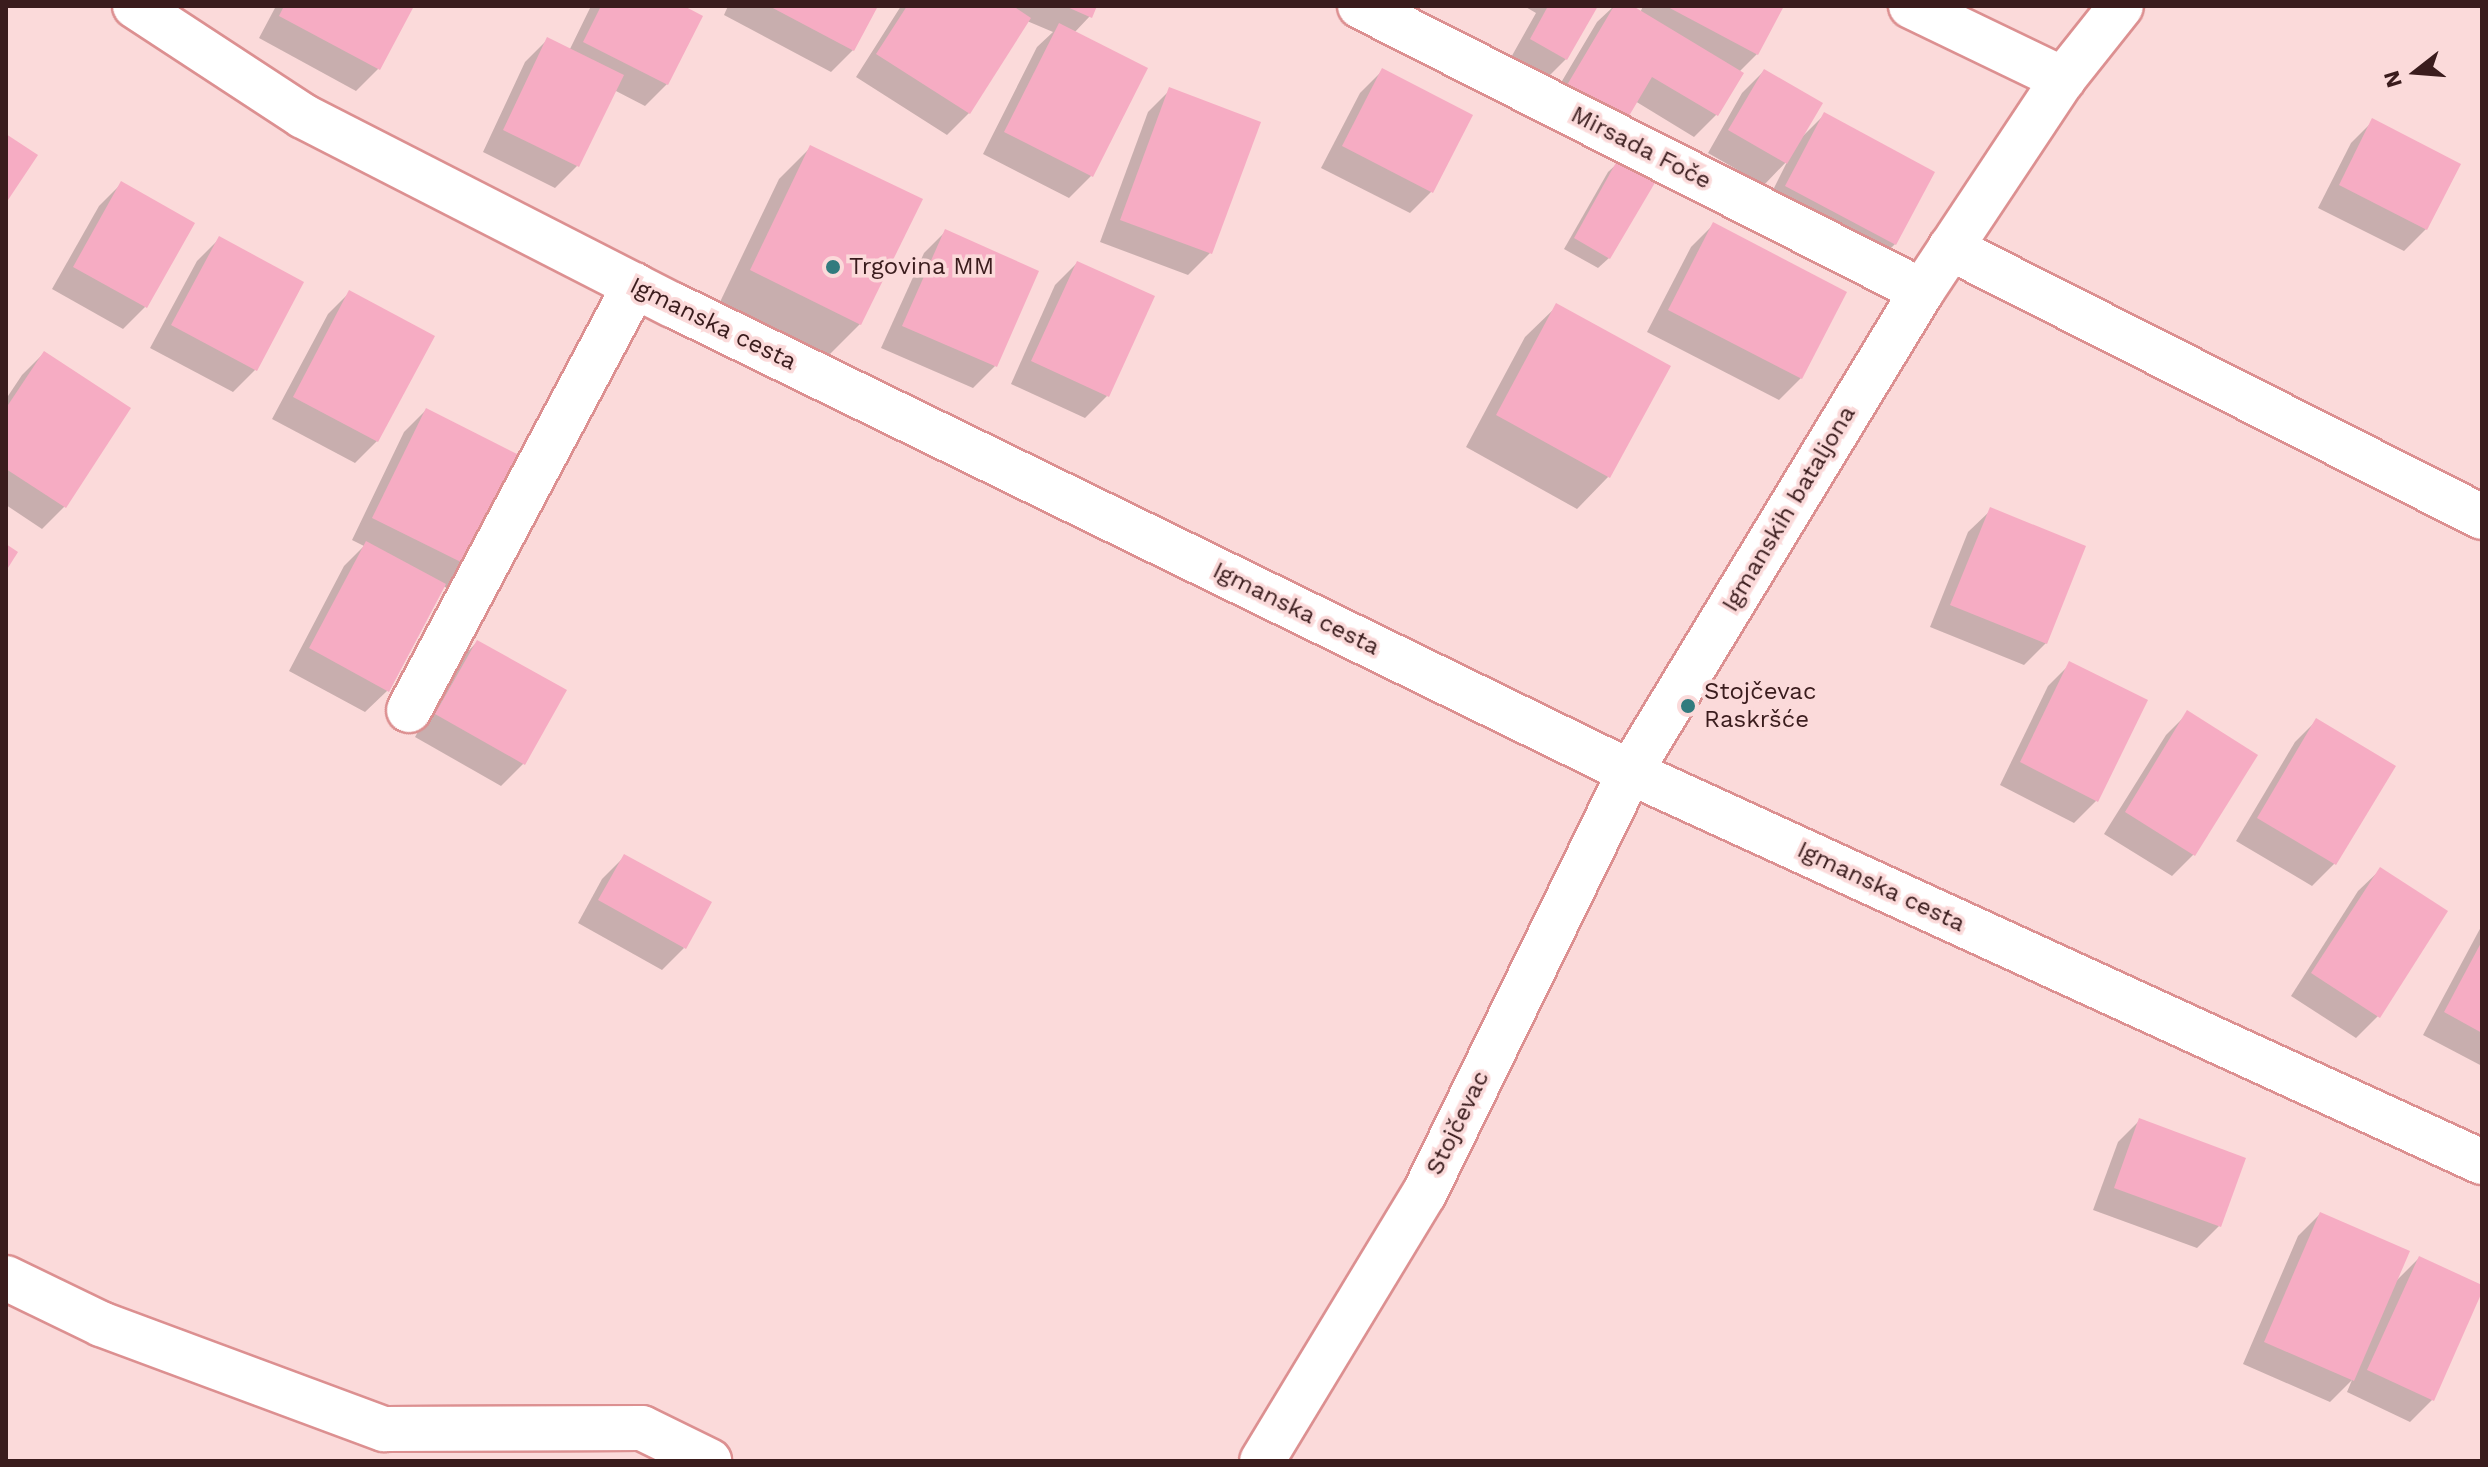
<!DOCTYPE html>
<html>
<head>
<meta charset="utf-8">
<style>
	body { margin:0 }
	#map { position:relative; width:2488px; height:1467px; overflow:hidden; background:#fbdada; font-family:"Work Sans",sans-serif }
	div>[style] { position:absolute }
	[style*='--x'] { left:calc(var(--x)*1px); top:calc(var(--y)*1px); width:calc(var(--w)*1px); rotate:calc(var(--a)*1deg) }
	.shadow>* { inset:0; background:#0003 }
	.building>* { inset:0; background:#f6acc3 }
	.roads { filter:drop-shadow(2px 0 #dc9091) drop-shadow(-2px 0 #dc9091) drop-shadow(0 2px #dc9091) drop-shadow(0 -2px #dc9091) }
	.minor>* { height:44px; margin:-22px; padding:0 22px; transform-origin:22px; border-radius:22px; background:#fff }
	.dots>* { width:22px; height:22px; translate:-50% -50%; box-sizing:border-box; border:4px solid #fbdada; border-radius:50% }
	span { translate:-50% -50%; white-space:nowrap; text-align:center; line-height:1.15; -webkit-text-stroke:7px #fbdada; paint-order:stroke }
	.street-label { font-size:24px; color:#3a1c1d }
	.poi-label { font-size:24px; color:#3a1c1d }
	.left { translate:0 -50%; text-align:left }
	.frame { position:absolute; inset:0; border:8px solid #3a1c1d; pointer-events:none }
	.north { position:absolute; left:2376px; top:32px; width:80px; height:80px; -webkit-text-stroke:6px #fbdada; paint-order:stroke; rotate:253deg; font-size:22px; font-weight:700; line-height:32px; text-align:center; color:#3a1c1d }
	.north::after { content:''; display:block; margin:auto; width:28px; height:36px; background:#3a1c1d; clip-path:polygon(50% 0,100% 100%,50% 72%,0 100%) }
</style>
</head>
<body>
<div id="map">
	<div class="shadow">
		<div style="clip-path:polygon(276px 6px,412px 6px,378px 69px,356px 91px,259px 38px)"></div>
		<div style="clip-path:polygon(591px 6px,679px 6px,667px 84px,645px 106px,614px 90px,577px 166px,555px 188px,483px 152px,525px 62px,547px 40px,569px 51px)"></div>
		<div style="clip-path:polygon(728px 6px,876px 6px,853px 50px,831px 72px,724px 15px)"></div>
		<div style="clip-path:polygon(901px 6px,1094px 6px,1090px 16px,1074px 33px,1091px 176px,1069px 198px,983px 154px,1037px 47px,1053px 32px,1027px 21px,969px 113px,947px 135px,856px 77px)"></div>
		<div style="clip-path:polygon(1524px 6px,1596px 6px,1566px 59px,1544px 81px,1509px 61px,1536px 13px)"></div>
		<div style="clip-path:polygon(1614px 6px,1629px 6px,1640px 13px,1643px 6px,1782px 6px,1757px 54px,1739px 72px,1716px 115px,1694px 137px,1635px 101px,1546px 108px,1597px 22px)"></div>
		<div style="clip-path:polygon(1382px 71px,1432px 191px,1410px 213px,1321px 168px,1360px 93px)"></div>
		<div style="clip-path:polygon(1764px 71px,1803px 136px,1824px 115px,1895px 244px,1873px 266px,1764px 208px,1788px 160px,1764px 185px,1708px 153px,1742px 93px)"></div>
		<div style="clip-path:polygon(1170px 90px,1210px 253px,1188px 275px,1100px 242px,1148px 112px)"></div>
		<div style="clip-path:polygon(2373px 121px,2426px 229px,2404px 251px,2318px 208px,2351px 143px)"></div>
		<div style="clip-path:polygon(811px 147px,860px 324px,828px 356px,720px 302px,779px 179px)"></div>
		<div style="clip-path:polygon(1619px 162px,1609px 258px,1598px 268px,1564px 249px,1608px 172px)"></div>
		<div style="clip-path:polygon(121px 184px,145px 307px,123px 329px,52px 289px,99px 206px)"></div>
		<div style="clip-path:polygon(1713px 225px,1801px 378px,1779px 400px,1647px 332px,1691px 247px)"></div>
		<div style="clip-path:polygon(946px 231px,995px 366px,973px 388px,881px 348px,924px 253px)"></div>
		<div style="clip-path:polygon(219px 239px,302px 283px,255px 370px,233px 392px,150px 348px,197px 261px)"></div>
		<div style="clip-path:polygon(1077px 263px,1107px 396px,1085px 418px,1011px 384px,1055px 285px)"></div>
		<div style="clip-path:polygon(350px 292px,377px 441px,355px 463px,272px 419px,328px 314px)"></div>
		<div style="clip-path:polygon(1557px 306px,1608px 477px,1577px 509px,1466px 447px,1525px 337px)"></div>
		<div style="clip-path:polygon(44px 353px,128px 409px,64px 507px,42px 529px,6px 505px,6px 399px,22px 375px)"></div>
		<div style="clip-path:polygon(426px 410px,530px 463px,455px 592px,443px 586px,387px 691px,365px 712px,289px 671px,344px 566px,364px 546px,352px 540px,404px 432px)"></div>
		<div style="clip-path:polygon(1991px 510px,2046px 643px,2024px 665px,1930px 627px,1968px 532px)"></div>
		<div style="clip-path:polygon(477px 642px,565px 691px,523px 764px,501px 786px,415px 737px,456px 664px)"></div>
		<div style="clip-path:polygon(2070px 664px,2096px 801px,2074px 823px,2000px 785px,2048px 686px)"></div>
		<div style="clip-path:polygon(2188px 713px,2194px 854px,2172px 876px,2104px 834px,2166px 735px)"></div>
		<div style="clip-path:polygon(2317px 720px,2393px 766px,2334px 864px,2312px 886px,2236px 841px,2295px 742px)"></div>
		<div style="clip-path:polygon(624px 857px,684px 948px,662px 970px,578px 923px,602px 879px)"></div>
		<div style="clip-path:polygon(2380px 870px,2378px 1016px,2356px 1038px,2291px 996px,2358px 891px)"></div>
		<div style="clip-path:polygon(2482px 925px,2482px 1066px,2423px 1035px)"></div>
		<div style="clip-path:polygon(2140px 1120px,2244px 1159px,2219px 1226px,2197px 1248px,2093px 1210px,2118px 1142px)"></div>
		<div style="clip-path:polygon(2320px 1214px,2394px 1283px,2419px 1258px,2482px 1287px,2432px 1400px,2410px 1422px,2347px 1392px,2352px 1380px,2330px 1402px,2243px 1364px,2298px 1236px)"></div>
	</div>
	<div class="building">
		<div style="clip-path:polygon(284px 6px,414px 6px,380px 70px,279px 16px)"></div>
		<div style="clip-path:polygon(601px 6px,684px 6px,703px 16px,668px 85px,583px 42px)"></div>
		<div style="clip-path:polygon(769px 6px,878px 6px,854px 51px)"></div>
		<div style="clip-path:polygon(907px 6px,1013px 6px,1031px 18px,970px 114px,876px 54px)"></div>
		<div style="clip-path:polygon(1065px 6px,1097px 6px,1092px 18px)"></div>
		<div style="clip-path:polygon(1548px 6px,1598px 6px,1567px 60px,1530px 39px)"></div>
		<div style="clip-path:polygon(1614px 6px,1633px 6px,1744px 73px,1718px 116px,1652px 77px,1626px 121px,1567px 85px)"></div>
		<div style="clip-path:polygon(1666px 6px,1784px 6px,1758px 55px)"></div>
		<div style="clip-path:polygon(1059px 23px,1148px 68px,1093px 177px,1004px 132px)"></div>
		<div style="clip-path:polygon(547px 37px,624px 75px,579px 167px,503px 130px)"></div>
		<div style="clip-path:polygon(1382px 68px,1473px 115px,1433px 193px,1342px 146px)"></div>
		<div style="clip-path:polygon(1764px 69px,1823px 103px,1787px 164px,1728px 130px)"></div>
		<div style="clip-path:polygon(1169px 87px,1261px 122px,1212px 254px,1120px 220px)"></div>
		<div style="clip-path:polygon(1824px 112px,1935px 172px,1896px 245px,1785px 186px)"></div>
		<div style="clip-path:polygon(2372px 118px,2461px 164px,2427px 230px,2339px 185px)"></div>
		<div style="clip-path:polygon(6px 134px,38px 155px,6px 203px)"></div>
		<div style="clip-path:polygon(810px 145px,923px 199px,861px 325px,750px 270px)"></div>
		<div style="clip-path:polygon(1618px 159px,1656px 181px,1610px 259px,1574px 238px)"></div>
		<div style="clip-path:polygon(121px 181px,195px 223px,147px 308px,73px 267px)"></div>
		<div style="clip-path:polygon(1713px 222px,1847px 292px,1802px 379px,1668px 310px)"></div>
		<div style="clip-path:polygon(945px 229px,1039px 271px,997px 367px,902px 326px)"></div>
		<div style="clip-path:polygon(219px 236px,304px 282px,257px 371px,171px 325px)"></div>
		<div style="clip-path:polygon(1077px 261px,1155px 296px,1109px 397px,1031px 361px)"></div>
		<div style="clip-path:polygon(349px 290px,435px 336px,378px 442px,293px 397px)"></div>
		<div style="clip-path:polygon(1556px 303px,1671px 366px,1610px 478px,1496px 415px)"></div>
		<div style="clip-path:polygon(44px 351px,131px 408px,66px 508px,6px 469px,6px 408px)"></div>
		<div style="clip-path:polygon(426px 408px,533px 462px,479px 571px,372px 518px)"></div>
		<div style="clip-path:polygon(1990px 507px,2086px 546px,2047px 644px,1950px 605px)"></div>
		<div style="clip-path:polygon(366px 541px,446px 584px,389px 692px,309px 648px)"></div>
		<div style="clip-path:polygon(6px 544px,18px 552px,6px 571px)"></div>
		<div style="clip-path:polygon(477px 640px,567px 690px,525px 765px,435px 714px)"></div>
		<div style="clip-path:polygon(2069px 661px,2148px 700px,2098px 802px,2020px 762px)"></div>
		<div style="clip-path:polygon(2187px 710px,2258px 755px,2195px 856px,2125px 812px)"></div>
		<div style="clip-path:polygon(2316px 718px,2396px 766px,2336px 865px,2257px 818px)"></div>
		<div style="clip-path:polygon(624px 854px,712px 902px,686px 949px,598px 900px)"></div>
		<div style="clip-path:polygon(2380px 867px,2448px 911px,2380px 1018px,2311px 973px)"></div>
		<div style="clip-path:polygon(2482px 941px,2482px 1033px,2444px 1012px)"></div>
		<div style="clip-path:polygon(2139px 1118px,2246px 1158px,2221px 1227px,2114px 1188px)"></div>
		<div style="clip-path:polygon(2320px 1212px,2410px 1251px,2354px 1381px,2264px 1342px)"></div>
		<div style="clip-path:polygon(2419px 1256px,2482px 1285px,2482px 1292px,2434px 1401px,2367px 1370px)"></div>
	</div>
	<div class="roads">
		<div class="minor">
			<div style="--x:135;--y:6;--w:201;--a:33.2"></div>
			<div style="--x:303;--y:116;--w:415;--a:27.1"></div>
			<div style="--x:673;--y:305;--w:1065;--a:26.01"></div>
			<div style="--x:1630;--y:772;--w:937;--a:24.6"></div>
			<div style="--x:1360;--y:6;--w:630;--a:26.89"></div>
			<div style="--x:1911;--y:6;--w:169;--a:25.7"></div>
			<div style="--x:1950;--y:248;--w:596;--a:26.82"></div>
			<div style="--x:409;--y:710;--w:481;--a:-62"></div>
			<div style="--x:6;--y:1278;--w:106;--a:25.8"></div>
			<div style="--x:101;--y:1324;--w:302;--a:20.4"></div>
			<div style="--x:384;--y:1429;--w:258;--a:-0.2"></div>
			<div style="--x:642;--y:1428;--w:75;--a:26.2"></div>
			<div style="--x:1262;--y:1461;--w:312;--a:-58.8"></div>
			<div style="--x:1424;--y:1194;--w:470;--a:-64"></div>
			<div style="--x:1630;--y:772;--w:563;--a:-58.74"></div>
			<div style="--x:1922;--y:291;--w:255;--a:-56.4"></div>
			<div style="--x:2063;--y:79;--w:93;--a:-51.5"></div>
		</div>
	</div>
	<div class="dots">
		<div style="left:833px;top:267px;background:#327b7e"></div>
		<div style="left:1688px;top:706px;background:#327b7e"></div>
	</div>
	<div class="street-label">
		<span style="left:1641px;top:148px;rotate:27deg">Mirsada Foče</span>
		<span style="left:713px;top:324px;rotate:26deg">Igmanska cesta</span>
		<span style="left:1789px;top:509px;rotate:-59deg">Igmanskih bataljona</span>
		<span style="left:1296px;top:609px;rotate:26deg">Igmanska cesta</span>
		<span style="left:1881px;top:887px;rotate:25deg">Igmanska cesta</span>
		<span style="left:1458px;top:1123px;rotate:-64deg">Stojčevac</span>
	</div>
	<div class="poi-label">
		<span class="left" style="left:849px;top:267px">Trgovina MM</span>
		<span class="left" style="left:1704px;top:706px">Stojčevac<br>Raskršće</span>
	</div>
	<div class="frame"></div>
	<div class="north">N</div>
</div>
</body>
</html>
